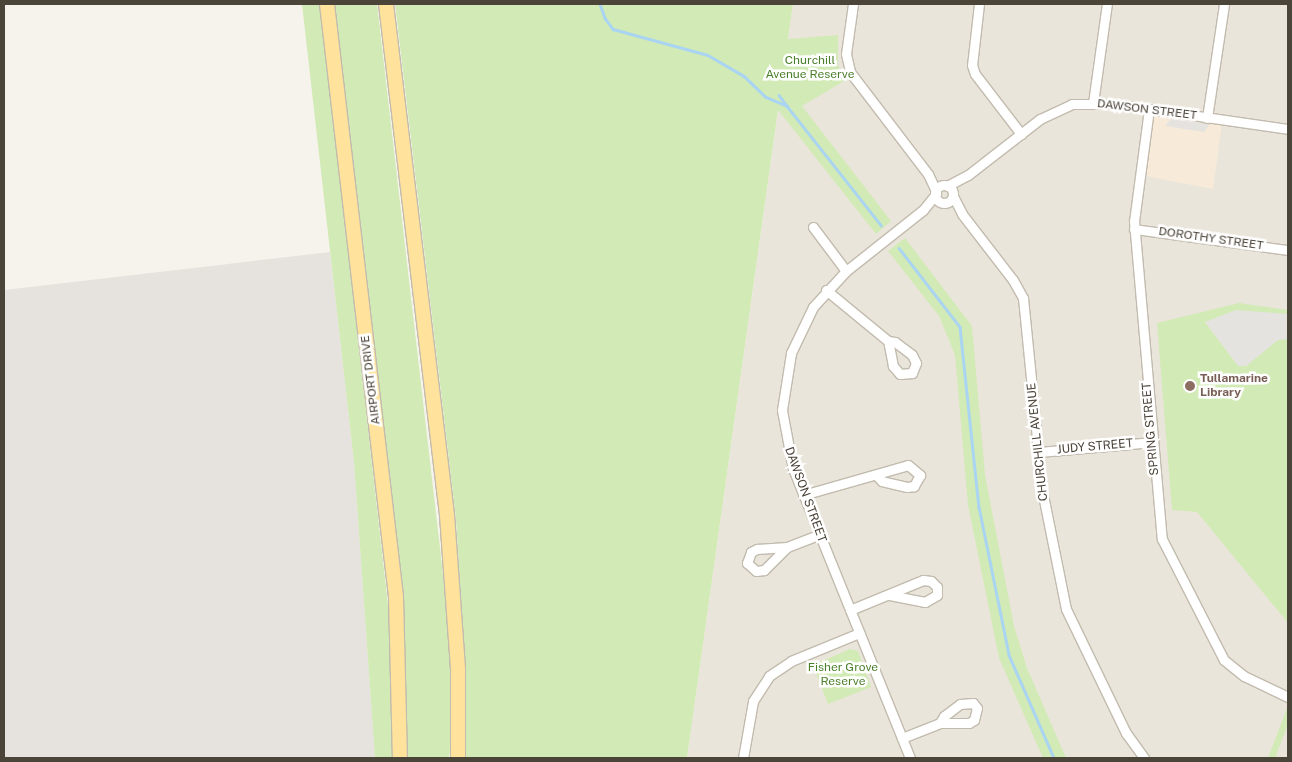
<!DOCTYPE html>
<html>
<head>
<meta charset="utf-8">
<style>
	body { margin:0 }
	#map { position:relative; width:1292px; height:762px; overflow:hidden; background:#f6f3ec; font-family:"Public Sans",sans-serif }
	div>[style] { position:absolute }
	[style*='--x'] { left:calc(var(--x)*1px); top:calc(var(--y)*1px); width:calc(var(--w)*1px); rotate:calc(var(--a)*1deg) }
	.residential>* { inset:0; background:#eae5da }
	.commercial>* { inset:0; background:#f7ead8 }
	.industrial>* { inset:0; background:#e6e2dd }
	.green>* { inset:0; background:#d2eab5 }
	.parking>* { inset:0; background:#e5e3e0 }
	.stream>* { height:2.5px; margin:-1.25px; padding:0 1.25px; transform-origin:1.25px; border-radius:1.25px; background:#a9d4f2 }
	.roads { filter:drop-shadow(1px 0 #c2bbae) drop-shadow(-1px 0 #c2bbae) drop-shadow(0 1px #c2bbae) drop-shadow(0 -1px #c2bbae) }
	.minor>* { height:9px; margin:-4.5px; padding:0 4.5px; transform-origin:4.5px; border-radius:4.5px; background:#fff }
	.minor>.ring { margin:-4.5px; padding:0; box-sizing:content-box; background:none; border:9px solid #fff; border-radius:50% }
	.primary>* { height:14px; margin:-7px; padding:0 7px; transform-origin:7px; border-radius:7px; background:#ffe39c }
	.dots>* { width:14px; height:14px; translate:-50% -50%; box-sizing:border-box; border:2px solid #fff; border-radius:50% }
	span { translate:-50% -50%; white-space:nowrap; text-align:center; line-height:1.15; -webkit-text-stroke:5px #fff; paint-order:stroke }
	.park-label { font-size:12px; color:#4a7f2a }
	.street-label { font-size:12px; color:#4b4439 }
	.education-label { font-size:12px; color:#785e54; font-weight:700 }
	.left { translate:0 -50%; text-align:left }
	.frame { position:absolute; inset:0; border:5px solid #4b4439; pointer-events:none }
</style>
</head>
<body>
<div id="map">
	<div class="residential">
		<div style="clip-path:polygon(793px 4px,1288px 4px,1288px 758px,687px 758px)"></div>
	</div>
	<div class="commercial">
		<div style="clip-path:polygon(1153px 115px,1222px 124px,1213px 189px,1145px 176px)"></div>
	</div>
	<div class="industrial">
		<div style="clip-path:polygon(330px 252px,354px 462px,375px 758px,4px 758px,4px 290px)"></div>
	</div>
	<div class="green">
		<div style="clip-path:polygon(302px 4px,320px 4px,390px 623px,393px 758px,375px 758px,354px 462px)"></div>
		<div style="clip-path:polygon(331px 4px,377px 4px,443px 574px,450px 656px,452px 732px,449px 758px,405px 758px,406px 734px)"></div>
		<div style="clip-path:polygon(395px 4px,793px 4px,788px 39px,838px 35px,838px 65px,844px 81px,802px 106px,891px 221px,876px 234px,778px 110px,687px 758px,463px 758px,464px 652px,456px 519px)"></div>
		<div style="clip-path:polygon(905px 238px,972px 326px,985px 475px,1014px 626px,1027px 668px,1066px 758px,1043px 758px,999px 658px,968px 505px,955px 355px,939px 316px,888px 251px)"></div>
		<div style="clip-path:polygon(1239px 303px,1288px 310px,1288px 623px,1197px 512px,1172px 510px,1157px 323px)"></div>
		<div style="clip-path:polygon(850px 649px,858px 651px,871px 687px,828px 704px,813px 665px)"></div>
		<div style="clip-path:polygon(1287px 708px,1288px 724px,1275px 758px,1268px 758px)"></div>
	</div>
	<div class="parking">
		<div style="clip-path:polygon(1171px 119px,1210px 124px,1204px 132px,1165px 126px)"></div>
		<div style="clip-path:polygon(1236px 310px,1288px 314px,1288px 339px,1278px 340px,1246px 366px,1238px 366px,1205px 322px)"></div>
	</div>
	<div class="stream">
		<div style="--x:600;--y:4;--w:15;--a:70"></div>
		<div style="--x:605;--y:18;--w:14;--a:54"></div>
		<div style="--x:613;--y:29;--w:98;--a:15.3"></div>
		<div style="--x:708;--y:55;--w:42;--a:30.3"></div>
		<div style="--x:744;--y:76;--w:30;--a:44"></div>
		<div style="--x:766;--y:97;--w:23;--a:23"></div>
		<div style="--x:787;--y:106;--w:152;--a:51.7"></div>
		<div style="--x:779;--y:95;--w:14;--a:54"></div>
		<div style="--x:899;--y:248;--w:100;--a:52.3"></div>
		<div style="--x:960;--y:327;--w:181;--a:84"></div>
		<div style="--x:979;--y:507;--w:151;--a:78.5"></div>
		<div style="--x:1009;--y:655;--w:112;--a:66.4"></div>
	</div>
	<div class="roads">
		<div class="minor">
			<div style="--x:853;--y:4;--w:50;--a:98"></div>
			<div style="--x:846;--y:54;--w:18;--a:77"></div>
			<div style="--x:850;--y:72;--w:128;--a:52.6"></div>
			<div style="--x:928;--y:174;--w:19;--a:65"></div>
			<div style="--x:979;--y:4;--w:61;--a:96.5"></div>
			<div style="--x:972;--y:65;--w:9;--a:72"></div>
			<div style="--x:975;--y:74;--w:76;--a:52.5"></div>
			<div style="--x:1093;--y:103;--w:100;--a:-82"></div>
			<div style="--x:1149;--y:109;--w:113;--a:97.6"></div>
			<div style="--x:1134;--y:221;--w:319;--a:85"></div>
			<div style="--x:1162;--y:539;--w:136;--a:62.9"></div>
			<div style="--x:1224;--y:660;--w:26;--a:39"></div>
			<div style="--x:1244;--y:676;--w:49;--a:25.5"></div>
			<div style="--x:1207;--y:118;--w:115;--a:-81.5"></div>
			<div class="ring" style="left:935px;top:185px;width:9px;height:9px"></div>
			<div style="--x:947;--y:186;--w:24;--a:-28"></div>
			<div style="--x:968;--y:175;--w:91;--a:-37.9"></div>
			<div style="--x:1040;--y:119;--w:35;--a:-25"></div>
			<div style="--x:1072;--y:104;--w:43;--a:0"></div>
			<div style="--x:1115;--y:104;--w:175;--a:8.2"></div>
			<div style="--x:953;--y:196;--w:20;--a:63"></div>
			<div style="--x:962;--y:214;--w:83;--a:52.3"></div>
			<div style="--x:1013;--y:280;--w:21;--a:61"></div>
			<div style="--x:1023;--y:298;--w:193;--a:84.3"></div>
			<div style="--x:1042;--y:490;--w:121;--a:78.6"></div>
			<div style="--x:1066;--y:609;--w:138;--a:64.2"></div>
			<div style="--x:1126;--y:733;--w:31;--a:54"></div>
			<div style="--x:813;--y:227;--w:55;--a:53.1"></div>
			<div style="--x:1134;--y:229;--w:155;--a:7.8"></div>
			<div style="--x:826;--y:290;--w:80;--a:39.4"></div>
			<div style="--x:888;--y:341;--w:7;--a:8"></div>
			<div style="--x:895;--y:342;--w:21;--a:37"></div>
			<div style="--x:912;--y:355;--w:9;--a:63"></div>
			<div style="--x:916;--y:363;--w:11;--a:112"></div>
			<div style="--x:912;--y:373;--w:12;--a:175"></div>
			<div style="--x:900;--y:374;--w:11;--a:-131"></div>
			<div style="--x:893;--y:366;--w:25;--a:-101"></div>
			<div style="--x:1038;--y:452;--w:114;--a:-5"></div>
			<div style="--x:803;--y:495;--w:109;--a:-15.9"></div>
			<div style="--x:908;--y:465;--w:16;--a:40"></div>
			<div style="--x:920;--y:475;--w:13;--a:119"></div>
			<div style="--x:914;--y:486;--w:7;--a:172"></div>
			<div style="--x:907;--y:487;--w:26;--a:-167"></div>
			<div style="--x:882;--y:481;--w:8;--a:-135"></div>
			<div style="--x:787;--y:547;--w:33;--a:135"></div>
			<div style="--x:764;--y:570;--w:8;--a:173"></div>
			<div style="--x:756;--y:571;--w:12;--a:-138"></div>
			<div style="--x:747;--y:563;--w:12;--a:-70"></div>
			<div style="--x:751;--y:552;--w:7;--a:-27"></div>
			<div style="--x:757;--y:549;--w:30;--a:-4"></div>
			<div style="--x:787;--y:547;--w:34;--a:-21"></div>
			<div style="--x:850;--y:610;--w:79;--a:-22.3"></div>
			<div style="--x:923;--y:580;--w:8;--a:7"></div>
			<div style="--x:931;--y:581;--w:8;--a:45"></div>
			<div style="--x:937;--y:587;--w:8;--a:90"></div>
			<div style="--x:937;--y:595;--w:14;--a:150"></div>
			<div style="--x:925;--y:602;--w:36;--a:-169"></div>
			<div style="--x:902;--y:738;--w:41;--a:-21.5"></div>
			<div style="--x:940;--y:723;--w:29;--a:0"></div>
			<div style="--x:969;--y:723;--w:6;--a:-31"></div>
			<div style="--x:974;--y:720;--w:12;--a:-76"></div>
			<div style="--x:977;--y:708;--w:6;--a:-129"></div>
			<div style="--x:973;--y:703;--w:13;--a:176"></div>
			<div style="--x:960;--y:704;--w:20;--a:143"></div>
			<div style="--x:944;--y:716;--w:8;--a:120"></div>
			<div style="--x:743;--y:758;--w:58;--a:-80"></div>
			<div style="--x:753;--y:701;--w:30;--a:-57"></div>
			<div style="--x:769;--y:676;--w:27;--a:-34"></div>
			<div style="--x:791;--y:661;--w:74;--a:-22.4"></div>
			<div style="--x:910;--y:758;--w:312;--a:-112"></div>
			<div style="--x:793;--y:469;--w:60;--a:-100.6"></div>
			<div style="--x:782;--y:410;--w:58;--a:-81"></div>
			<div style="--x:791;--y:353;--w:51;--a:-64.4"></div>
			<div style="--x:813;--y:307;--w:49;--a:-47.5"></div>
			<div style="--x:846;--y:271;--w:98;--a:-38.4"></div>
			<div style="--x:923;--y:210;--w:21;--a:-51"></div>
		</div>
		<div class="primary">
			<div style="--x:327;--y:4;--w:597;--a:83.36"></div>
			<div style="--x:396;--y:597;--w:161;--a:88.6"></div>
			<div style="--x:386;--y:4;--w:515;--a:83.19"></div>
			<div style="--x:447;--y:515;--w:154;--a:85.9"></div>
			<div style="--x:458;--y:669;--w:89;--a:90"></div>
		</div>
	</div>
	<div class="dots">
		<div style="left:1190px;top:386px;background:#8d6e63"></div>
	</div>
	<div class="park-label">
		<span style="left:810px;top:68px">Churchill<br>Avenue Reserve</span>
		<span style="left:843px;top:675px">Fisher Grove<br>Reserve</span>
	</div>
	<div class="street-label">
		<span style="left:1147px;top:110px;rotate:7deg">DAWSON STREET</span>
		<span style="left:1211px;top:239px;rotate:8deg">DOROTHY STREET</span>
		<span style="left:371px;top:380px;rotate:-97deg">AIRPORT DRIVE</span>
		<span style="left:1151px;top:429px;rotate:-95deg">SPRING STREET</span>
		<span style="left:1038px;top:442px;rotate:-96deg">CHURCHILL AVENUE</span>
		<span style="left:1095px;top:447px;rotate:-5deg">JUDY STREET</span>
		<span style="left:805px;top:495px;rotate:70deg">DAWSON STREET</span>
	</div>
	<div class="education-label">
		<span class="left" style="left:1200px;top:386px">Tullamarine<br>Library</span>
	</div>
	<div class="frame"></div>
</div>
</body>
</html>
